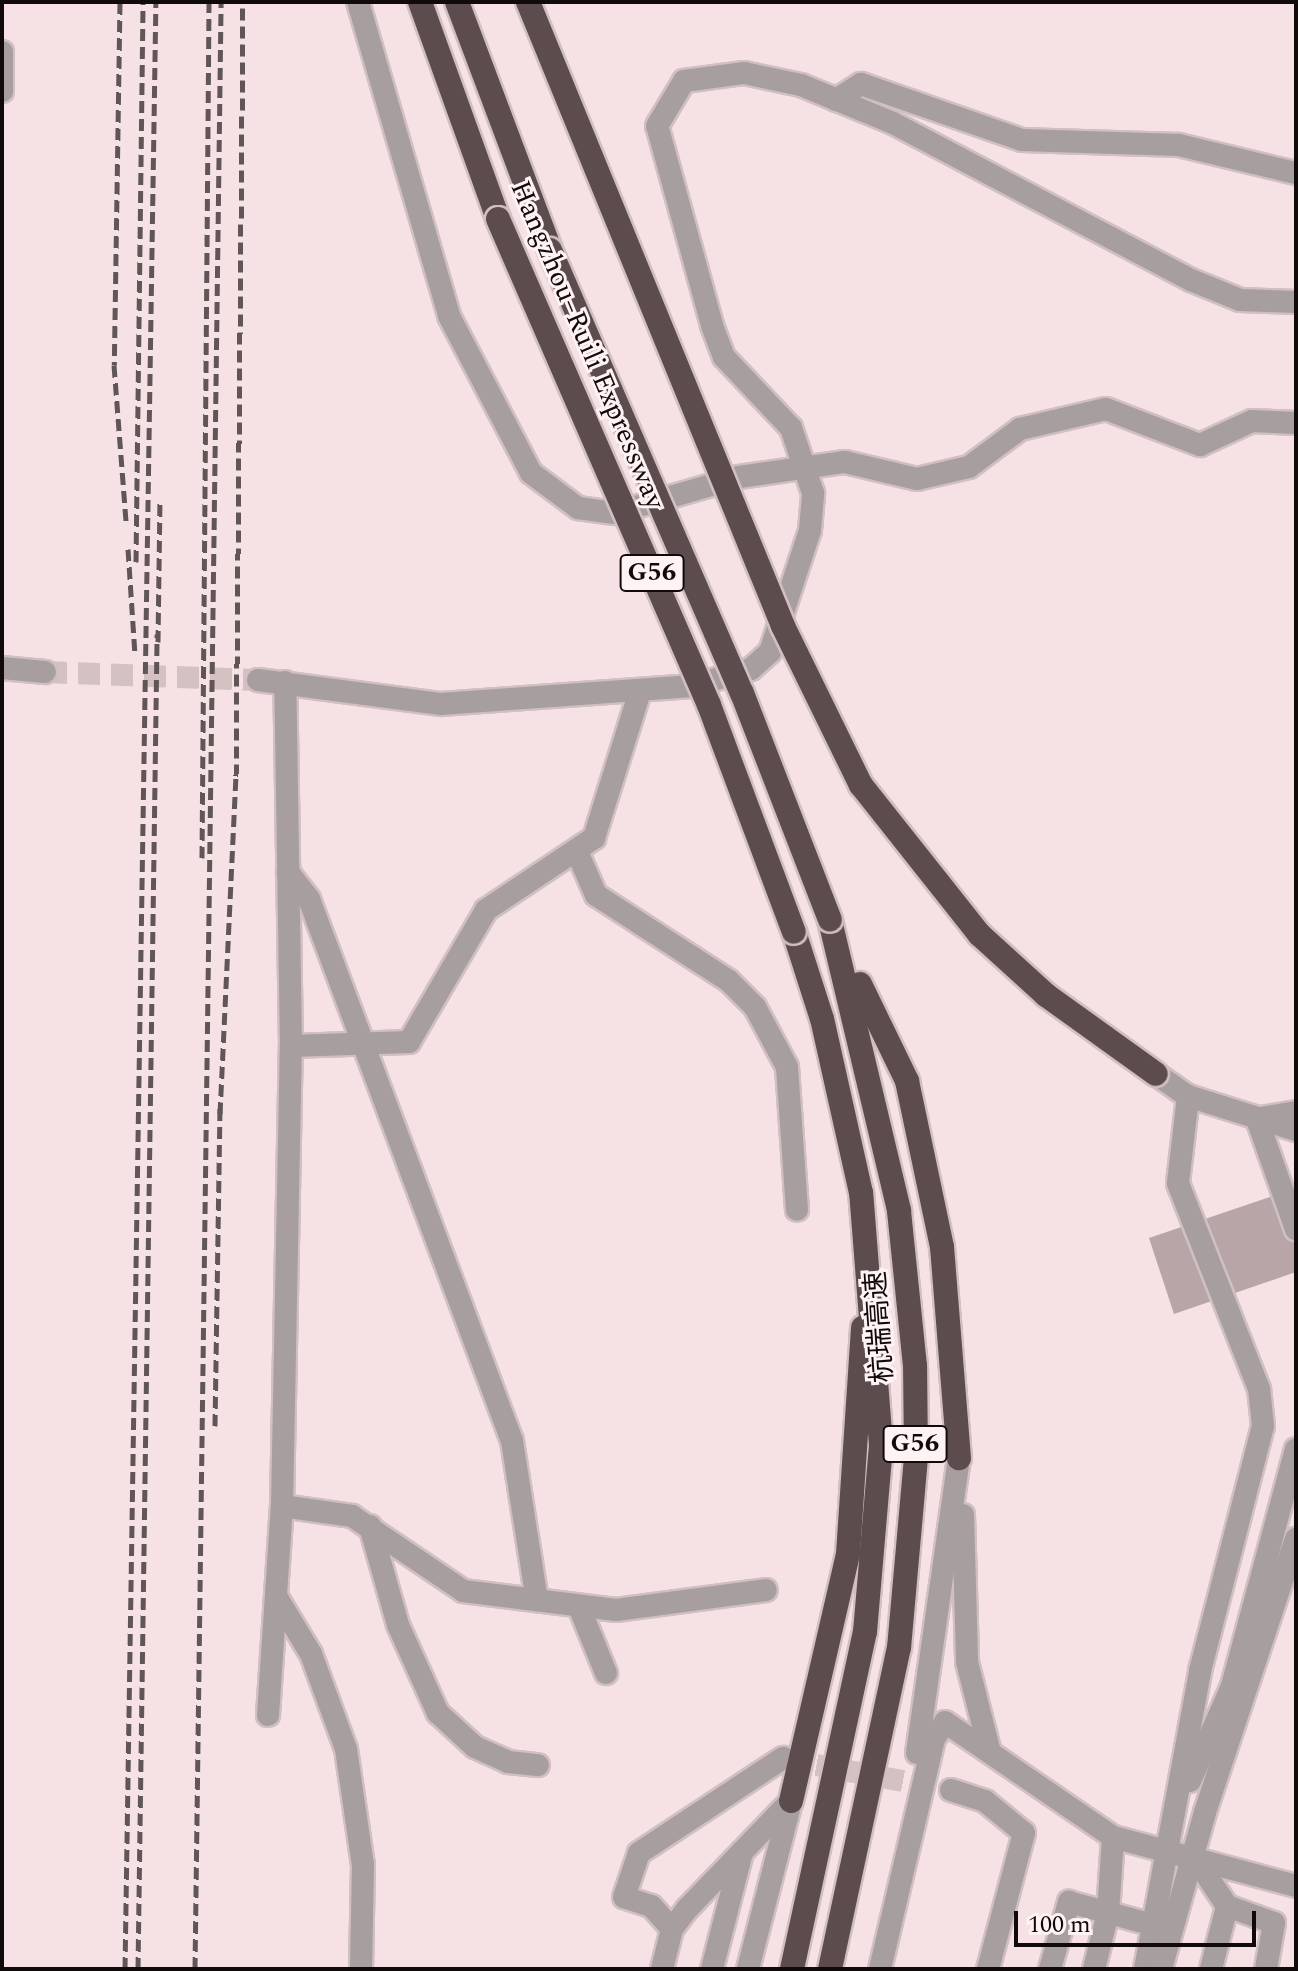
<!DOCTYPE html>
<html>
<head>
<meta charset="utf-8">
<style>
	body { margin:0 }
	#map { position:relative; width:1298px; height:1971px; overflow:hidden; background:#f6e2e4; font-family:Spectral,"Noto Sans SC",serif }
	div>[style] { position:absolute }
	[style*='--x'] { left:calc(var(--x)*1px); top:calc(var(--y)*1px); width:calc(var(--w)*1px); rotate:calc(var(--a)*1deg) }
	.building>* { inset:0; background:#b8a5a7 }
	.minor-tunnel>* { height:22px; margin-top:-11px; transform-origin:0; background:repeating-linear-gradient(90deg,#d4c2c3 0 22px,transparent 0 33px) }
	.roads { filter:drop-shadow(2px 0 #d1bfc1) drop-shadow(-2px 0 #d1bfc1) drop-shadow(0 2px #d1bfc1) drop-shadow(0 -2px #d1bfc1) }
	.minor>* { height:22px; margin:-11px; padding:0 11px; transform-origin:11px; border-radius:11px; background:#a79e9f }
	.highway>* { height:24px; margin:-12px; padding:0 12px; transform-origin:12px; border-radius:12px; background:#5d4c4e }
	.rail>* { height:5px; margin-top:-2.5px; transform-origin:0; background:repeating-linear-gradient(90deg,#615657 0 12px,transparent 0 18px) }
	.bridges { filter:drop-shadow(2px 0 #d1bfc1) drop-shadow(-2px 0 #d1bfc1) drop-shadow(0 2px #d1bfc1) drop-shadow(0 -2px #d1bfc1) }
	.highway-bridge>* { height:24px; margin:-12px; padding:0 12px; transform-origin:12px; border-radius:12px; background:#5d4c4e }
	span { translate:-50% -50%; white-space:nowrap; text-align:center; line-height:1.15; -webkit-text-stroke:6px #fef2f3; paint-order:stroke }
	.shield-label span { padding:2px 6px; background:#fef2f3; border:2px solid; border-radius:6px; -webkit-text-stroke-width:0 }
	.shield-label { font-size:26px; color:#110a0b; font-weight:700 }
	.street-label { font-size:28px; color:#110a0b }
	.frame { position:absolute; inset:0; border:4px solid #110a0b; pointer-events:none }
	.scale { position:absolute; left:1014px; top:1911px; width:242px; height:36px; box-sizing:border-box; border:4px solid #110a0b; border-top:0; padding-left:10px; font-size:24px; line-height:28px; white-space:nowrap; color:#110a0b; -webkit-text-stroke:6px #fef2f3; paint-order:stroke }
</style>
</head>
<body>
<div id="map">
	<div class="building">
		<div style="clip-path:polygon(1296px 1188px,1296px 1272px,1174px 1314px,1149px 1238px)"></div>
	</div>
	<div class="minor-tunnel">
		<div style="--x:45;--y:672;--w:213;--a:2.2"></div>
		<div style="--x:784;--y:1759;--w:170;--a:10.5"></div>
	</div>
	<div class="roads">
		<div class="minor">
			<div style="--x:358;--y:2;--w:327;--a:73.8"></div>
			<div style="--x:449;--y:316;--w:177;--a:62.4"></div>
			<div style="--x:531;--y:473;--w:59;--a:36.7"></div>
			<div style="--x:578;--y:508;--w:37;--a:8"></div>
			<div style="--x:615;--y:513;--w:129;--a:-16.2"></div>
			<div style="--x:739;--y:477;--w:107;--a:-8.1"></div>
			<div style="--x:845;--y:462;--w:74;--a:13.3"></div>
			<div style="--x:917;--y:479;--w:53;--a:-13"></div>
			<div style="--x:969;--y:467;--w:64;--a:-36.7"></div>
			<div style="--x:1020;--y:429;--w:88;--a:-13.1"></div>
			<div style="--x:1106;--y:409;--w:101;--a:21"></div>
			<div style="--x:1200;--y:445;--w:57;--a:-24.8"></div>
			<div style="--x:1252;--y:421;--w:44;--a:2.6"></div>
			<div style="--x:2;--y:52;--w:39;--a:90"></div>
			<div style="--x:836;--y:100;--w:30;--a:-33"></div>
			<div style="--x:861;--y:84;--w:170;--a:19.2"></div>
			<div style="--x:1022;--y:140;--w:157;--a:1.8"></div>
			<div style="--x:1179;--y:145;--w:120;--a:13.5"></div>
			<div style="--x:2;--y:668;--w:43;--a:5.3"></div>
			<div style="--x:258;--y:680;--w:185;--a:7.5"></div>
			<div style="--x:441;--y:704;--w:252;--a:-4.1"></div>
			<div style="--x:692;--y:686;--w:61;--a:-16.1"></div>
			<div style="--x:751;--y:669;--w:25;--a:-42"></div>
			<div style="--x:770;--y:652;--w:128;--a:-71.8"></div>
			<div style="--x:810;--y:530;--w:37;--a:-85"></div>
			<div style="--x:813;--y:493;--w:69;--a:-108.7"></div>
			<div style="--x:791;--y:428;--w:98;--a:-133.3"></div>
			<div style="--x:724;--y:357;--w:34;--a:-111"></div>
			<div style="--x:712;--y:325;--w:206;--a:-105.4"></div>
			<div style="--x:657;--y:126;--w:52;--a:-59"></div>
			<div style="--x:684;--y:81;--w:61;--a:-7.6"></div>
			<div style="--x:744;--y:73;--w:58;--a:11.9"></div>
			<div style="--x:801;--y:85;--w:100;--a:22.4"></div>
			<div style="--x:893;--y:123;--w:337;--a:27.8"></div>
			<div style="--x:1191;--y:280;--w:53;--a:22.2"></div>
			<div style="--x:1240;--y:300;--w:56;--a:2"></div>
			<div style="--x:578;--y:854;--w:45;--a:66.3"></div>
			<div style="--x:596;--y:895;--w:158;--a:32.9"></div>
			<div style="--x:729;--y:981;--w:37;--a:45"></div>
			<div style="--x:755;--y:1007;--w:68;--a:61.9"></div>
			<div style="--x:787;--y:1067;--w:143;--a:86"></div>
			<div style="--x:288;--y:872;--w:34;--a:52"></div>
			<div style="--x:309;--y:899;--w:579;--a:69.47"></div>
			<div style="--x:512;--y:1441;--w:161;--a:81.1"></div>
			<div style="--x:291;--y:1046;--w:118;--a:-1.9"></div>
			<div style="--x:409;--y:1042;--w:153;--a:-59.7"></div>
			<div style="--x:486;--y:910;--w:130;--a:-33.7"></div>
			<div style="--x:594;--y:838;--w:154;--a:-72.6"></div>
			<div style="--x:1156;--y:1074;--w:39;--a:35"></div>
			<div style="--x:1188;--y:1096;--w:113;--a:17.5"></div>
			<div style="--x:1296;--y:1112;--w:40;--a:170"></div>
			<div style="--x:1257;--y:1119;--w:117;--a:70.5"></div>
			<div style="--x:282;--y:1506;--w:71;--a:8.1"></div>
			<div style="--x:352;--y:1516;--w:134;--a:34"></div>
			<div style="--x:463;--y:1591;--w:154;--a:7.1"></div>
			<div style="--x:616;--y:1610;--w:151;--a:-7.6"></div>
			<div style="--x:963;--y:1515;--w:147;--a:88.4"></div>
			<div style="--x:967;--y:1662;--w:90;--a:75.8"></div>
			<div style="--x:370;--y:1526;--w:103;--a:74.2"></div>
			<div style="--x:398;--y:1625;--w:97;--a:65.6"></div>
			<div style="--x:438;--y:1713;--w:50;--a:42.6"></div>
			<div style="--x:475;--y:1747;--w:36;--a:24"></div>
			<div style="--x:508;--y:1762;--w:30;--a:6"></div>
			<div style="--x:276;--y:1596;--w:68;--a:58.9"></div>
			<div style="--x:311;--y:1654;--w:101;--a:69.8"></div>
			<div style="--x:346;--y:1749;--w:117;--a:81.7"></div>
			<div style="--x:363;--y:1865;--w:104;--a:91.1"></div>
			<div style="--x:580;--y:1609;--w:69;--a:67.9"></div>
			<div style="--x:268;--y:1715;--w:209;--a:-86.2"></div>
			<div style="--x:282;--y:1506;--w:460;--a:-88.9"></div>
			<div style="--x:291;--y:1046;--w:364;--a:-90.9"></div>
			<div style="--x:917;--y:1753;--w:298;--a:-81.9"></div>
			<div style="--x:1190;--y:1781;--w:104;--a:-66.1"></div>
			<div style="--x:1232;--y:1686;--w:245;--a:-74.9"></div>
			<div style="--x:951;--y:1790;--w:36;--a:18"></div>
			<div style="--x:985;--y:1801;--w:50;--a:39.4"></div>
			<div style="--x:1024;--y:1833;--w:141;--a:104.8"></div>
			<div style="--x:1193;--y:1855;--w:61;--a:56.3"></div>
			<div style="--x:1227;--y:1906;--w:50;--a:19.9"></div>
			<div style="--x:1274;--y:1923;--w:47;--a:99.9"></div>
			<div style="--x:672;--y:1929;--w:31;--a:-132"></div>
			<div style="--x:651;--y:1906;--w:28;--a:-162"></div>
			<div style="--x:624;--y:1897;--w:46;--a:-71.2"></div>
			<div style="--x:639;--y:1853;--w:173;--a:-33.4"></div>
			<div style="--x:662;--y:1969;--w:41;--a:-76"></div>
			<div style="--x:672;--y:1929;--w:26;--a:-53"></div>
			<div style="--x:688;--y:1908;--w:149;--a:-46.1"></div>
			<div style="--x:712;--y:1969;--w:121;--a:-75.6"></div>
			<div style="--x:748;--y:1969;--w:172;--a:-75.6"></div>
			<div style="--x:880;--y:1969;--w:236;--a:-76.8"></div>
			<div style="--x:934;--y:1739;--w:20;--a:-57"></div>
			<div style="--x:945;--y:1722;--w:204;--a:34.4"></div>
			<div style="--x:1113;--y:1837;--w:189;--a:15"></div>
			<div style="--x:1050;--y:1969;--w:70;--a:-74.2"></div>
			<div style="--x:1069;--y:1902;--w:91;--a:15.3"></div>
			<div style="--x:1094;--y:1969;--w:58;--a:-76"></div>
			<div style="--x:1108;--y:1913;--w:76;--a:-86.2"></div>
			<div style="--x:1145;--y:1969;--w:303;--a:-79.5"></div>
			<div style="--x:1200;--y:1671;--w:253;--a:-75.6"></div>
			<div style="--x:1263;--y:1426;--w:37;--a:-96"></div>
			<div style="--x:1259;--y:1389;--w:221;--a:-111.5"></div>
			<div style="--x:1178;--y:1183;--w:88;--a:-83.4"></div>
			<div style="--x:1161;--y:1969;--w:163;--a:-74.3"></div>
			<div style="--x:1205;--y:1812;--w:288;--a:-71.6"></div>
			<div style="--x:1211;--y:1969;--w:65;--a:-75.7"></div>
		</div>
		<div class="highway">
			<div style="--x:420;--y:2;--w:231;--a:70.2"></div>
			<div style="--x:457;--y:2;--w:265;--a:69.4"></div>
			<div style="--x:860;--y:984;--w:108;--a:64.1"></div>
			<div style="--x:907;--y:1081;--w:170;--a:78.1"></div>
			<div style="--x:942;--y:1247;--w:212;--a:85.4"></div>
			<div style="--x:791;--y:1801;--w:253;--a:-77"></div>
			<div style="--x:848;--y:1554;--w:227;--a:-86.2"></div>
			<div style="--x:792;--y:1969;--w:345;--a:-77.8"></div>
			<div style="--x:865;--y:1632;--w:188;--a:-85.1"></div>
			<div style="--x:881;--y:1445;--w:253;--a:-94.5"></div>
			<div style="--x:861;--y:1193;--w:178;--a:-102.6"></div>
			<div style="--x:822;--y:1019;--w:91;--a:-107.8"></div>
			<div style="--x:830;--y:1969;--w:328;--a:-77.9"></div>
			<div style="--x:899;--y:1648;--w:193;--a:-84.9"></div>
			<div style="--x:916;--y:1456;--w:90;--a:-90.6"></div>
			<div style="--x:915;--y:1366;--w:157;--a:-95.9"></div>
			<div style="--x:899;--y:1210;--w:298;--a:-103.4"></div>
		</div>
	</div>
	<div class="rail">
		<div style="--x:120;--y:2;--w:363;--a:90.9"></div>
		<div style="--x:114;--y:365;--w:157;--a:85.6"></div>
		<div style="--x:128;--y:549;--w:106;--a:86.2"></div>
		<div style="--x:136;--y:562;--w:560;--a:-89.28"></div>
		<div style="--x:158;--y:642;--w:140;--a:-89.2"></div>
		<div style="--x:202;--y:858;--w:856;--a:-89.53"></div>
		<div style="--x:220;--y:1114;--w:338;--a:-87.3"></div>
		<div style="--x:236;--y:776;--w:774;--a:-89.48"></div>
		<div style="--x:215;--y:1426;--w:324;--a:-89.1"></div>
		<div style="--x:125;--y:1969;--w:1967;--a:-89.1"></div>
		<div style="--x:138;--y:1969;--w:1335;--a:-89.18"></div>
		<div style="--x:195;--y:1969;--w:1967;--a:-89.24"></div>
	</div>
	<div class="bridges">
		<div class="highway-bridge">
			<div style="--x:528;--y:2;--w:674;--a:67.77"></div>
			<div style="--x:783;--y:626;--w:177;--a:63.9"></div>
			<div style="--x:861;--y:785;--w:191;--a:51.6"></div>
			<div style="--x:980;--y:935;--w:89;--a:42.3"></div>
			<div style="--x:1046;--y:995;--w:135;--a:35.7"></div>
			<div style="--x:498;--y:219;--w:530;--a:66.53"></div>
			<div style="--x:709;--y:705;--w:242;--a:69.5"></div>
			<div style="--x:550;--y:250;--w:483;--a:66.6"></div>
			<div style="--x:742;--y:693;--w:243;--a:68.8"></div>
		</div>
	</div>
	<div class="shield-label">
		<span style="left:652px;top:573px">G56</span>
		<span style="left:915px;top:1444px">G56</span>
	</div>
	<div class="street-label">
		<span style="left:587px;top:345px;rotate:67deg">Hangzhou–Ruili Expressway</span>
		<span style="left:880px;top:1327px;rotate:-94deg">杭瑞高速</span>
	</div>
	<div class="frame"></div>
	<div class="scale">100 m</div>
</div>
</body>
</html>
